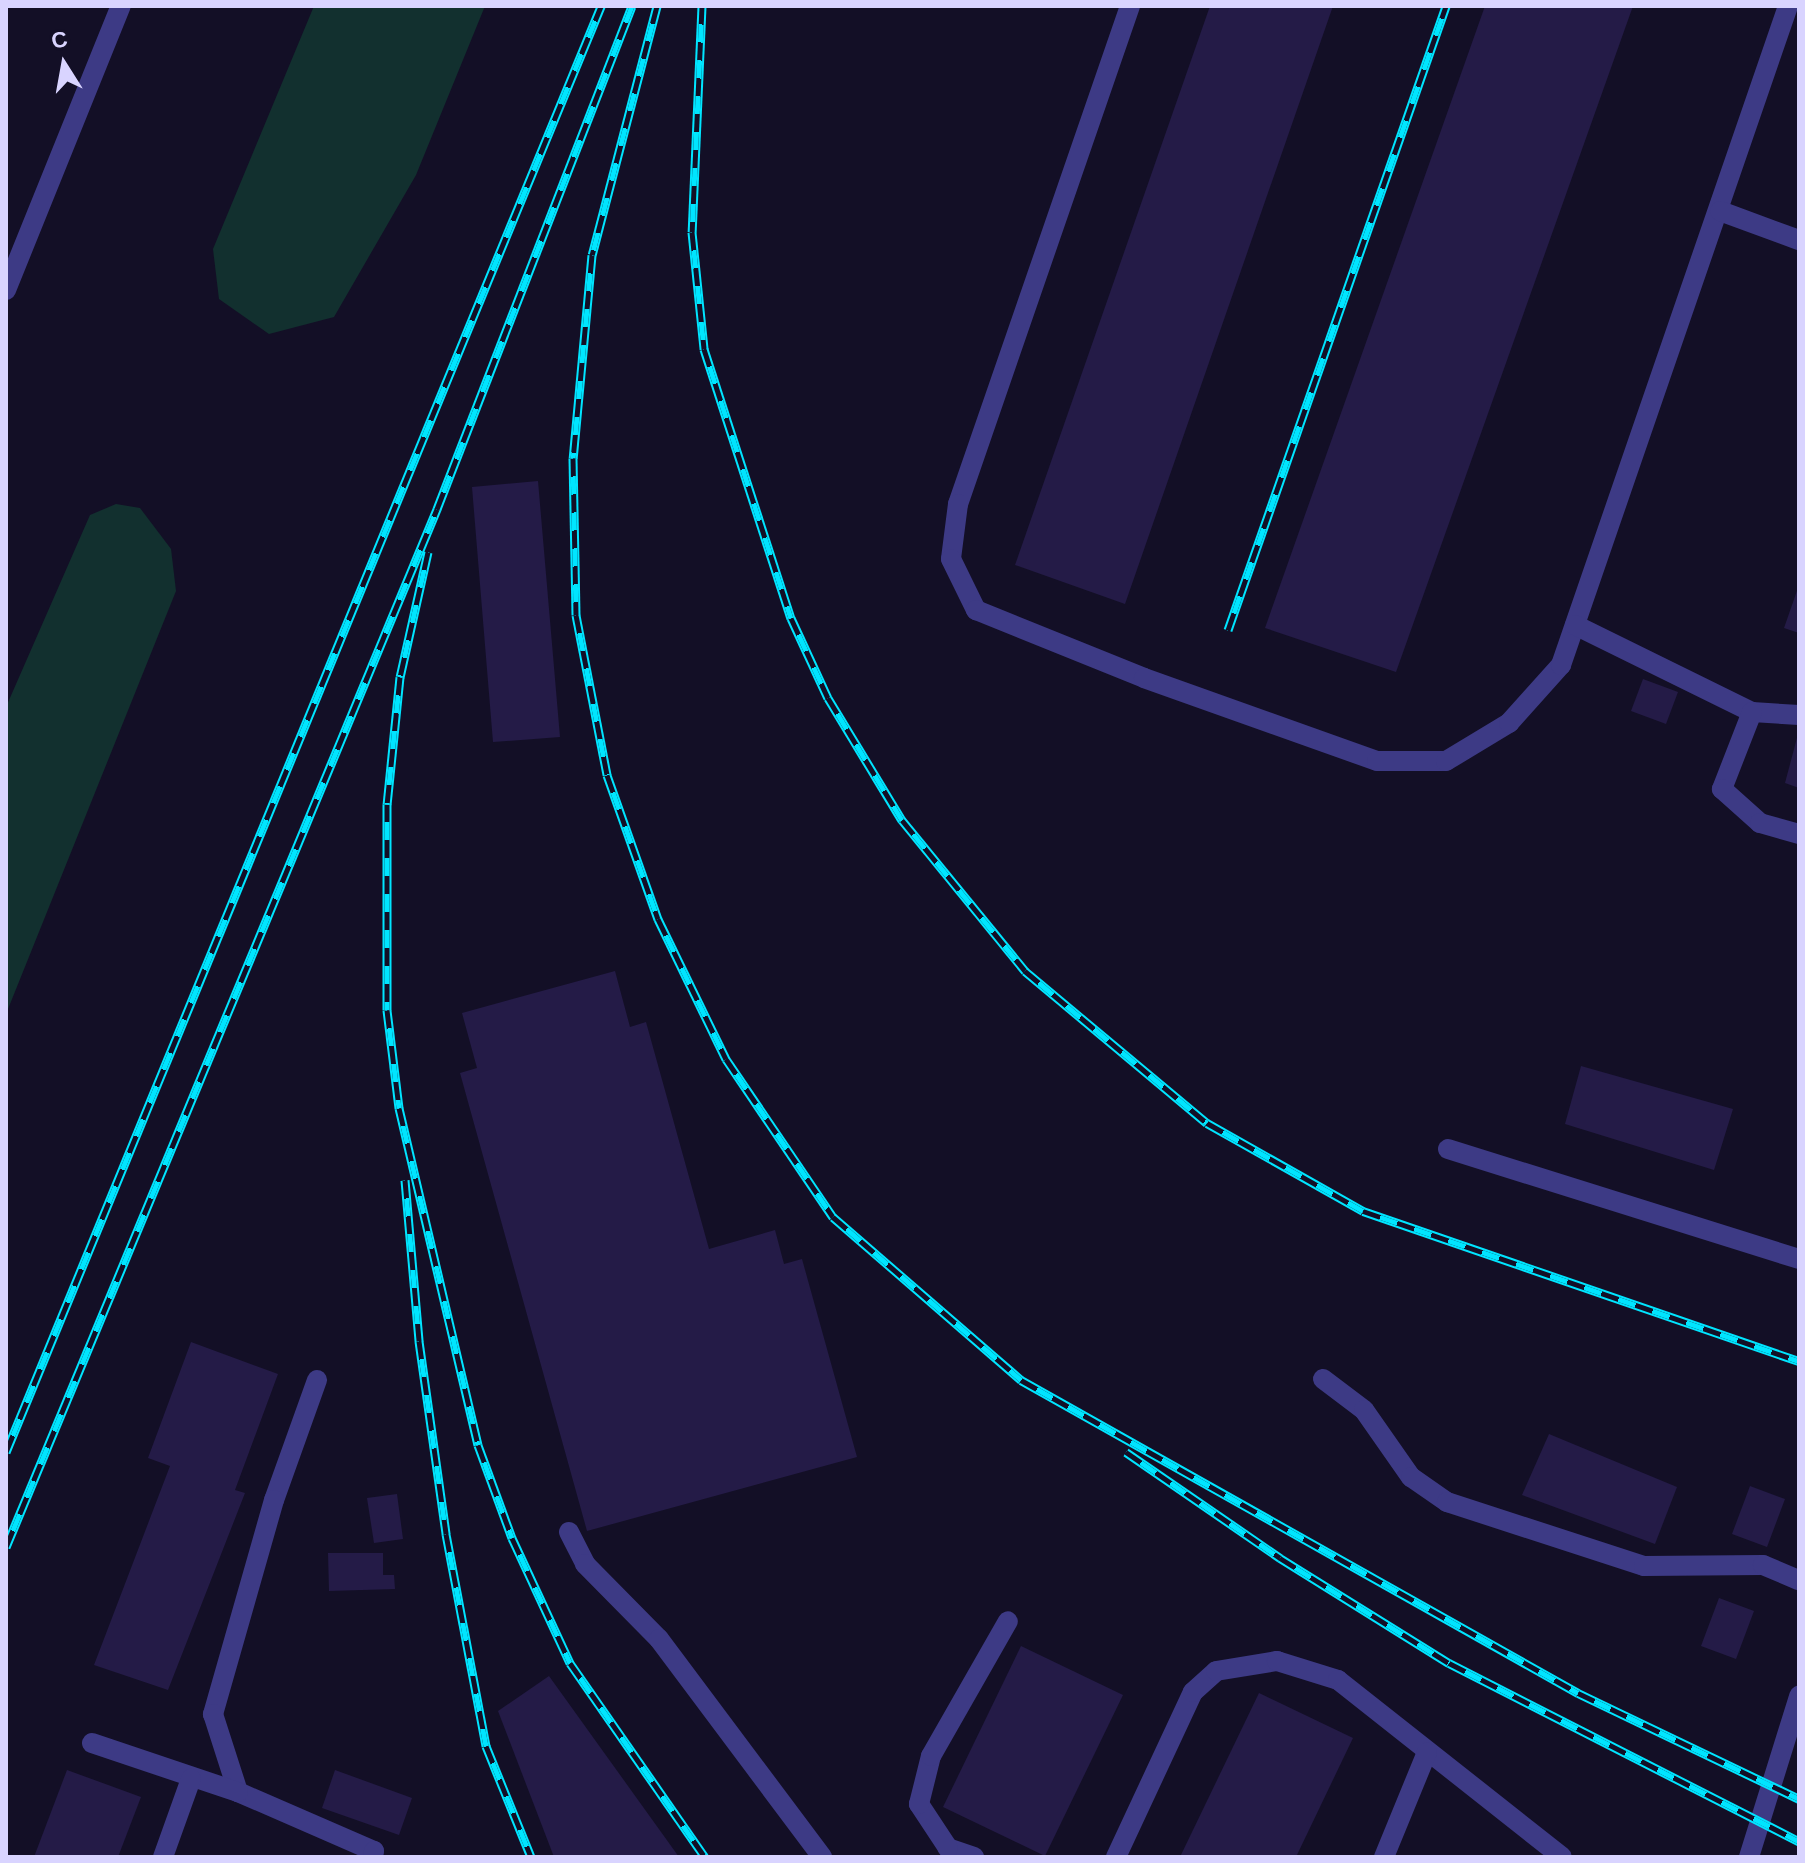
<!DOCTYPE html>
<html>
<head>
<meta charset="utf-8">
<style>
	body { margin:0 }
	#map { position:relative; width:1805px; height:1863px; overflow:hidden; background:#130f26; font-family:"Work Sans",sans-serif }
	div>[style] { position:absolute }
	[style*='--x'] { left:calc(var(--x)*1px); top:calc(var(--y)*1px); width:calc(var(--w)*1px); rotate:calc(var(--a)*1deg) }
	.green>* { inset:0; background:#12302f }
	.building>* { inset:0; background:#241b47 }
	.service>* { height:20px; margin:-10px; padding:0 10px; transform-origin:10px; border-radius:10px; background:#3d3a85 }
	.rail>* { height:9px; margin-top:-4.5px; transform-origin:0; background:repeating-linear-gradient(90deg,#130f26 0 18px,#00e5ff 0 36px); box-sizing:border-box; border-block:2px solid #00e5ff }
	span { translate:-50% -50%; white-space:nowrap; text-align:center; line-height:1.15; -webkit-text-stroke:7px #130f26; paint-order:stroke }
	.frame { position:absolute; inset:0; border:8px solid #d9d4ff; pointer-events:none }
	.north { position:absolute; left:24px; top:24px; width:80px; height:80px; -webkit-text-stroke:6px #130f26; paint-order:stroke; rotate:349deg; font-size:22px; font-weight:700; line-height:32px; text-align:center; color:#d9d4ff }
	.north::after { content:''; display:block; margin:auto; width:28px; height:36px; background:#d9d4ff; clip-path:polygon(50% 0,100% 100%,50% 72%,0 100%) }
</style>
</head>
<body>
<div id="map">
	<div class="green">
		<div style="clip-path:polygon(314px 6px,485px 6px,416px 175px,334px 317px,269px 334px,219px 299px,213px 249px)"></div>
		<div style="clip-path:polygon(116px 504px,140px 508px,171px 549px,176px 591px,6px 1014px,6px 707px,90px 515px)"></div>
	</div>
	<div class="building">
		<div style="clip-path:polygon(1210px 6px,1333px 6px,1125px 604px,1015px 565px)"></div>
		<div style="clip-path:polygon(1485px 6px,1633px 6px,1396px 672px,1265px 628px)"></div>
		<div style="clip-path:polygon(538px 481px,560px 737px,493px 742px,472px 487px)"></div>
		<div style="clip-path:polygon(1799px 585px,1799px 633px,1784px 628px)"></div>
		<div style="clip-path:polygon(1643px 679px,1678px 692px,1666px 724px,1631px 711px)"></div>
		<div style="clip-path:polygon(1798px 734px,1799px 734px,1799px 788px,1785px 783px)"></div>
		<div style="clip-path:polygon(615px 971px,630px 1027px,646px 1022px,709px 1249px,775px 1230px,784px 1264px,802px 1259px,857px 1457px,587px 1531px,460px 1073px,477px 1068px,462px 1013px)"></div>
		<div style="clip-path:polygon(1581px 1066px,1733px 1109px,1714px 1170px,1565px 1124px)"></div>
		<div style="clip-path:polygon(191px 1342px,278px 1374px,235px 1490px,245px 1493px,168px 1690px,94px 1665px,170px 1466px,148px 1458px)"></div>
		<div style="clip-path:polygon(1549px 1434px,1677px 1487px,1655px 1544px,1522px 1495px)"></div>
		<div style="clip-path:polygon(1750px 1486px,1785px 1499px,1767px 1547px,1732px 1534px)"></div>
		<div style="clip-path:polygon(397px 1494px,403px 1539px,374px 1543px,367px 1498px)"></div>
		<div style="clip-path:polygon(328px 1553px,383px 1553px,383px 1575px,394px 1575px,395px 1589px,329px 1591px)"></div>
		<div style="clip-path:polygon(1719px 1598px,1754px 1611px,1736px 1659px,1701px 1646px)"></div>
		<div style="clip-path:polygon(1021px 1646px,1123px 1695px,1045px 1856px,943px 1807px)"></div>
		<div style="clip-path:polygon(549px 1676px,679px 1857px,554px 1857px,498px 1711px)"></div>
		<div style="clip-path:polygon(1259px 1693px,1353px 1738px,1296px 1857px,1180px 1857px)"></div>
		<div style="clip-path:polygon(67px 1770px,141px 1797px,118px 1857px,34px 1857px)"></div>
		<div style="clip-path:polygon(335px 1770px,412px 1798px,399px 1835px,322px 1808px)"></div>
	</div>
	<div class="service">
		<div style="--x:1130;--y:6;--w:527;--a:109.05"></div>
		<div style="--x:958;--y:504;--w:55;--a:97.3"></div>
		<div style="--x:951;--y:559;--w:57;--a:63.9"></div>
		<div style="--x:976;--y:610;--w:181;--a:22"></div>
		<div style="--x:1144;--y:678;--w:247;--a:19.6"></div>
		<div style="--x:1377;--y:761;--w:69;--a:0"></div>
		<div style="--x:1446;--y:761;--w:74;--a:-31.1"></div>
		<div style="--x:1509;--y:723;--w:78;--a:-48.1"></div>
		<div style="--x:1561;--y:665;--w:697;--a:-70.99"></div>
		<div style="--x:1720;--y:211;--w:84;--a:20.2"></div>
		<div style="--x:6;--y:290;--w:306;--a:-68"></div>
		<div style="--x:1575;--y:625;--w:197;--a:26.2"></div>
		<div style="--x:1752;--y:712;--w:47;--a:3.7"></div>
		<div style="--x:1752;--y:712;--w:83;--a:111.3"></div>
		<div style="--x:1722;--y:789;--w:51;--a:41.8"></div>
		<div style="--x:1760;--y:823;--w:41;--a:15.8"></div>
		<div style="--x:1448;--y:1149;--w:368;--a:17.4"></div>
		<div style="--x:1323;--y:1379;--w:51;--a:37.1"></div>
		<div style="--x:1364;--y:1410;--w:82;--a:55"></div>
		<div style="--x:1411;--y:1477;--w:44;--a:34.8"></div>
		<div style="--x:1447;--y:1502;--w:207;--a:18"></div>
		<div style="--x:1644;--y:1566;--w:119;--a:-0.5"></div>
		<div style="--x:1763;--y:1565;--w:39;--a:23"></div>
		<div style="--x:317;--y:1380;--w:127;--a:109.7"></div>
		<div style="--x:274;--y:1500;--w:223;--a:105.9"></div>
		<div style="--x:213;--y:1714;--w:82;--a:72.2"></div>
		<div style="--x:238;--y:1792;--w:148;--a:23.5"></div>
		<div style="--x:374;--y:1851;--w:6;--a:99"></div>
		<div style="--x:569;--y:1532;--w:36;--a:63"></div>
		<div style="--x:585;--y:1564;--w:105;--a:45.4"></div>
		<div style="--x:659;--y:1639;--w:272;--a:53.2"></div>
		<div style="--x:92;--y:1743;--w:154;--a:18.6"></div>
		<div style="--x:163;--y:1857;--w:83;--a:-70.3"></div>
		<div style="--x:974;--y:1857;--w:28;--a:-161"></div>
		<div style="--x:948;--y:1848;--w:53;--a:-123.4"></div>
		<div style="--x:919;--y:1804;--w:49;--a:-76"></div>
		<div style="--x:931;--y:1756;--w:155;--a:-60.3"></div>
		<div style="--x:1116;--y:1857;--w:182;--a:-65"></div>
		<div style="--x:1193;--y:1692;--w:31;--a:-42"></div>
		<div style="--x:1216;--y:1671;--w:62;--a:-9.3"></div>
		<div style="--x:1277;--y:1661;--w:64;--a:17.3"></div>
		<div style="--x:1338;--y:1680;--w:285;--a:38.3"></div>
		<div style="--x:1384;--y:1857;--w:113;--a:-67.7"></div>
		<div style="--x:1749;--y:1857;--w:169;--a:-72.7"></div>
	</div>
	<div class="rail">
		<div style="--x:657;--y:6;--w:257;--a:104.6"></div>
		<div style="--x:592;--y:255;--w:204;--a:95.3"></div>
		<div style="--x:573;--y:458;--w:157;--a:88.9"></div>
		<div style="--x:576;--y:615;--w:163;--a:79"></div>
		<div style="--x:607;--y:775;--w:153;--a:70.5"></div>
		<div style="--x:658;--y:919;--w:156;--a:64.1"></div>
		<div style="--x:726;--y:1059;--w:191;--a:55.9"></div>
		<div style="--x:833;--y:1217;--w:249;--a:40.9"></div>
		<div style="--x:1021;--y:1380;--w:639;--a:29.33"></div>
		<div style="--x:1578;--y:1693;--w:245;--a:25.6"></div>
		<div style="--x:702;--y:6;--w:226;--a:92.5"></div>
		<div style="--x:692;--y:232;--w:118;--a:84.1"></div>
		<div style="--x:704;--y:349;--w:283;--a:72.1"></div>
		<div style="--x:791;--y:618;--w:88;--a:65.2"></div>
		<div style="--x:828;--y:698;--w:143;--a:58.8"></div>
		<div style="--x:902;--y:820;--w:195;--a:50.8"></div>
		<div style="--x:1025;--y:971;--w:237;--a:39.9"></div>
		<div style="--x:1207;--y:1123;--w:179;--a:29.4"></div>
		<div style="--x:1363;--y:1211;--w:461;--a:19"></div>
		<div style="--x:428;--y:552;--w:128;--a:102.6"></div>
		<div style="--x:400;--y:677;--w:128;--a:95.8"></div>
		<div style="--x:387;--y:804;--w:206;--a:90"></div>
		<div style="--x:387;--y:1010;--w:99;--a:83"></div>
		<div style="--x:399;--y:1108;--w:346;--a:76.8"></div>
		<div style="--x:478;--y:1445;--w:99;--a:69.9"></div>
		<div style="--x:512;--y:1538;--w:138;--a:65.1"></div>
		<div style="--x:570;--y:1663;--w:236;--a:55.2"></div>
		<div style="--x:1228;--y:630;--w:661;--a:-70.74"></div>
		<div style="--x:405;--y:1180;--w:162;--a:85"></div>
		<div style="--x:419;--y:1341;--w:195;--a:82"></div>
		<div style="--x:446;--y:1534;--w:216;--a:79.3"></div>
		<div style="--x:486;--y:1746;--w:120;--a:67.9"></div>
		<div style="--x:6;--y:1452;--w:1564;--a:-67.63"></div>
		<div style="--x:1126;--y:1452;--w:187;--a:34.5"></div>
		<div style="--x:1280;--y:1558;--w:199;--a:31.9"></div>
		<div style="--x:1449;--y:1663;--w:393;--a:27"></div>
		<div style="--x:6;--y:1547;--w:1124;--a:-67.45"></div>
		<div style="--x:437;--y:509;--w:539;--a:-68.81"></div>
	</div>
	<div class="frame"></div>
	<div class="north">С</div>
</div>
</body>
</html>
